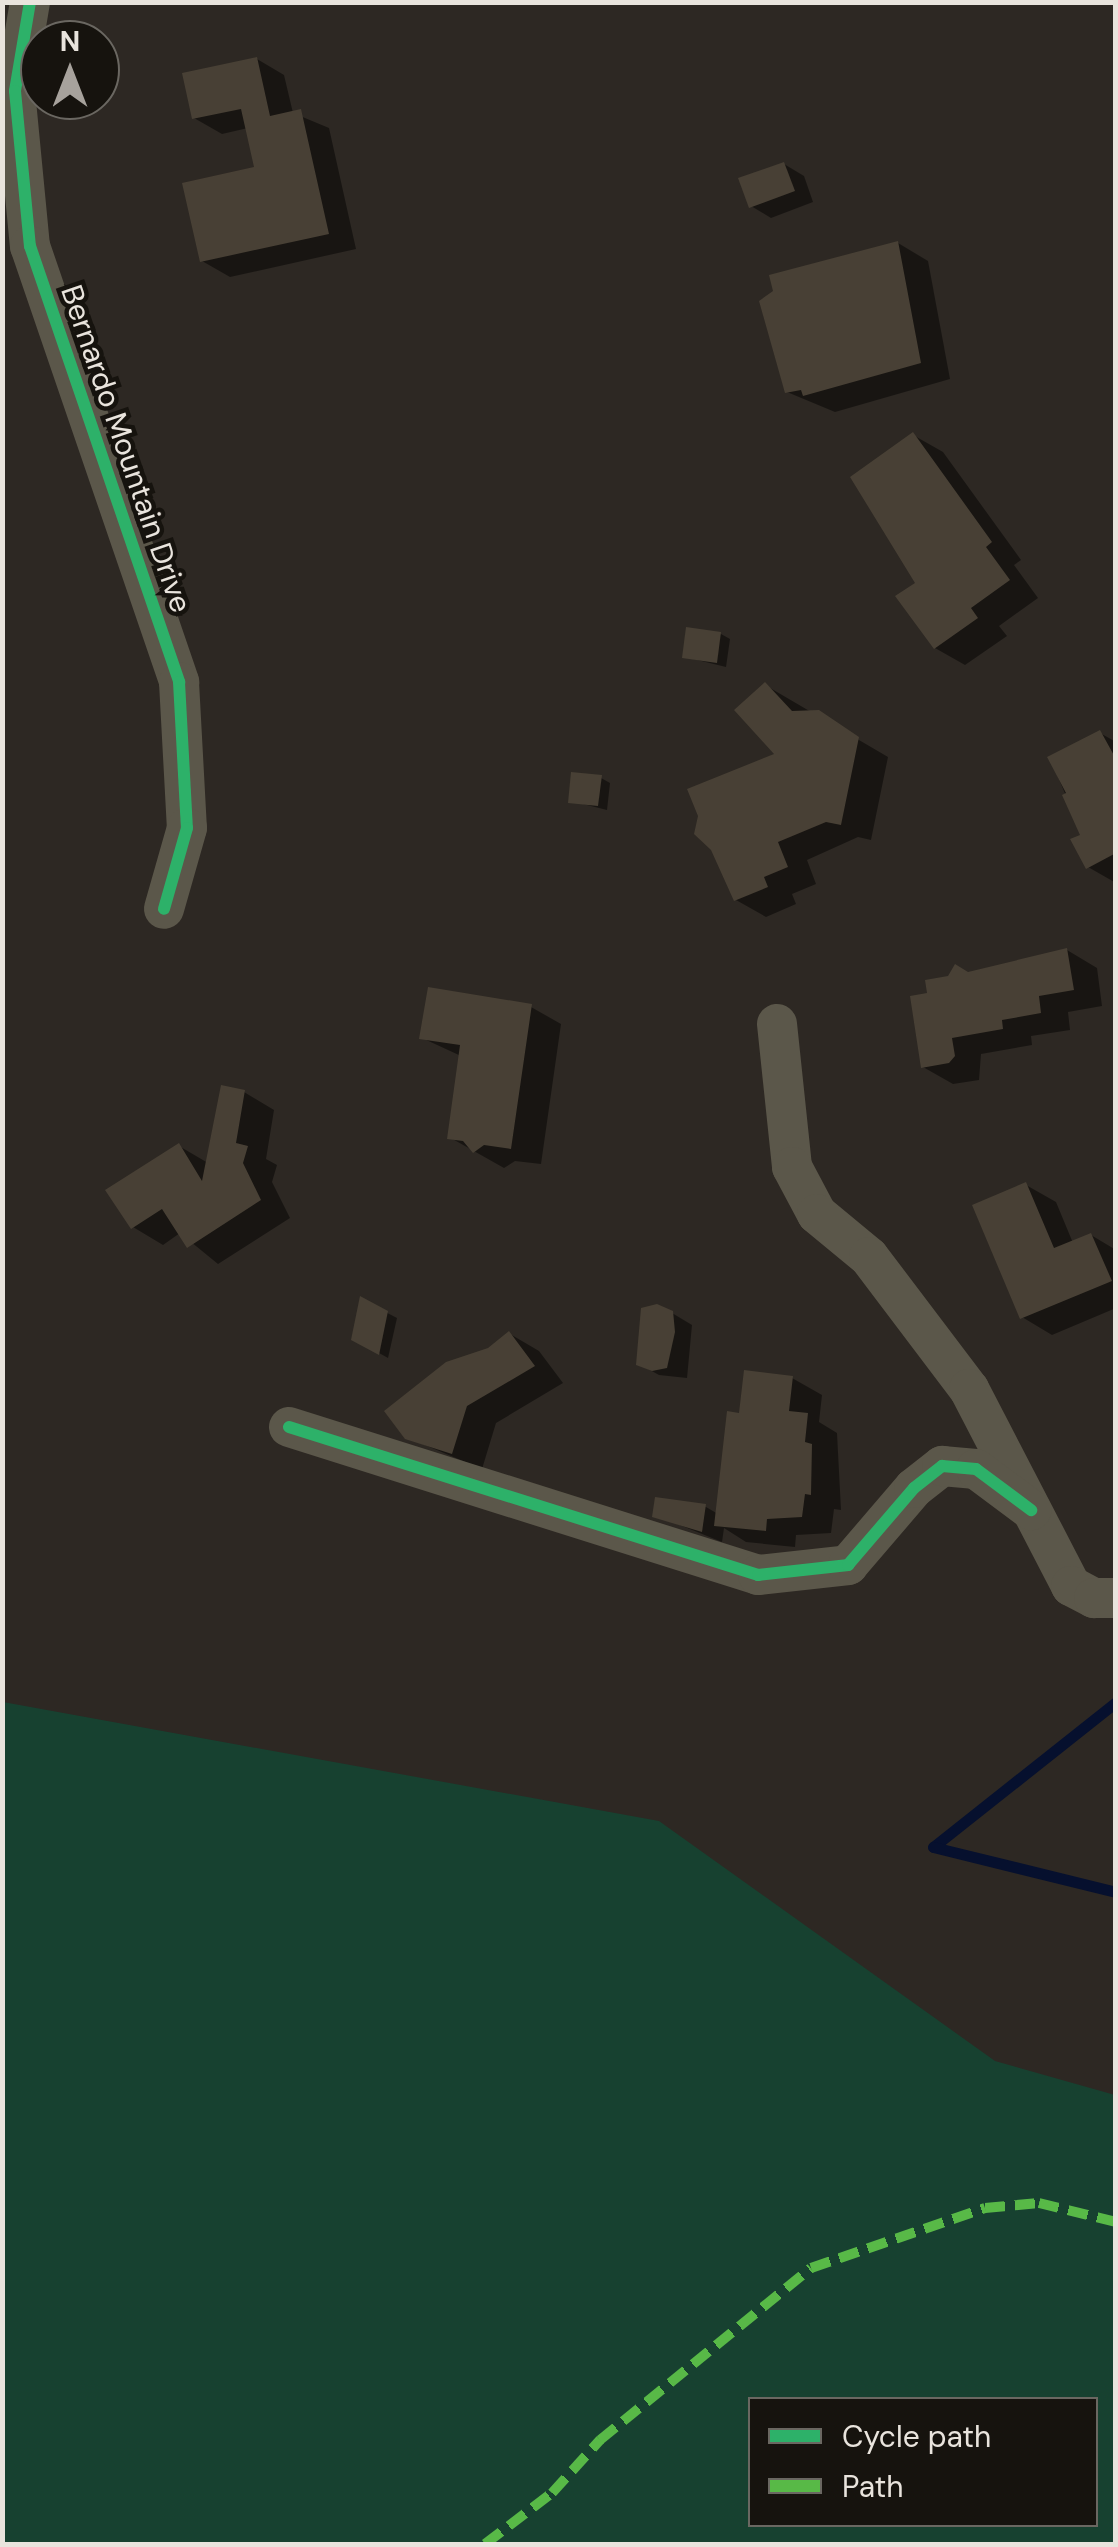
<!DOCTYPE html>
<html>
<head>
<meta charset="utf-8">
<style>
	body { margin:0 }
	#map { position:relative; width:1118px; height:2547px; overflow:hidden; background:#2d2823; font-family:"DM Sans",sans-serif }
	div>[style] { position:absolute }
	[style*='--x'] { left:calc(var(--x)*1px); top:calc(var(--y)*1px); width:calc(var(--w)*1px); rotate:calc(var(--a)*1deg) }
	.green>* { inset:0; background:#174130 }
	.shadow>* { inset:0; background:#0007 }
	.stream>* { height:11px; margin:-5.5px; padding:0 5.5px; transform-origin:5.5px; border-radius:5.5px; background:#06102e }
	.building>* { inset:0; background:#484035 }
	.street>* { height:40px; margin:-20px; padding:0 20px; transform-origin:20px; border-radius:20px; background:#5b574a }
	.quiet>* { height:10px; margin-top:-5px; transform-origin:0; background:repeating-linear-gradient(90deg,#58b947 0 20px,transparent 0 30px) }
	.cycleway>* { height:12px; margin:-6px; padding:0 6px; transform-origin:6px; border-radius:6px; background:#2db169 }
	span { translate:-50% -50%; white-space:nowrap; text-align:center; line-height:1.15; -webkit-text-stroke:9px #16130e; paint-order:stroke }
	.street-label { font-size:30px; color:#e9e4dd }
	.frame { position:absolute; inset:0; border:5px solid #e9e4dd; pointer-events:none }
	.legend { position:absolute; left:748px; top:2397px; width:350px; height:130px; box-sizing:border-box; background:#16130e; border:2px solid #6a6761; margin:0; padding:12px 18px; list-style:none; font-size:30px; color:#e9e4dd }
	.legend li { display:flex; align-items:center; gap:20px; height:50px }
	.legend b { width:50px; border:2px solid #6a6761 }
	.north { position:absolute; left:20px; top:20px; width:100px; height:100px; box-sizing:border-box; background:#16130e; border:2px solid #6a6761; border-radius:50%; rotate:0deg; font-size:28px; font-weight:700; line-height:40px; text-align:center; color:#e9e4dd }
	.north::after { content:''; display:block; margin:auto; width:35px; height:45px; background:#a7a29c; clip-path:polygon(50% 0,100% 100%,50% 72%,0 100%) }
</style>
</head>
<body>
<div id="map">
	<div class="green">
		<div style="clip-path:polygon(evenodd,3px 1702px,659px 1821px,995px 2061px,1115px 2095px,1115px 2544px,3px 2544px,3px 1702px,750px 2400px,1096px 2400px,1096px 2524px,750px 2524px,750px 2400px)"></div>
	</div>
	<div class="shadow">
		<div style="clip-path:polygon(257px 59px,284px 75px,293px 113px,329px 128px,356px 249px,230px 277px,202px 261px,257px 169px,248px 128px,222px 134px,194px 118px)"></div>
		<div style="clip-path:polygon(784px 164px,804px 176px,813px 202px,771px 218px,751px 206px)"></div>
		<div style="clip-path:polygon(898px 243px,928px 261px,950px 379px,835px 412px,787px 392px)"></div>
		<div style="clip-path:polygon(913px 435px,943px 452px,1021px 560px,1014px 565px,1038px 598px,999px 626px,1007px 636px,965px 665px,935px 648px,918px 583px)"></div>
		<div style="clip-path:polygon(721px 634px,730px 639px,726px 667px,685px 657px)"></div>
		<div style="clip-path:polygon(765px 685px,888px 757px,871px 840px,858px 837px,807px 860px,816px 884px,792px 894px,796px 904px,766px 917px,736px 900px,778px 755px)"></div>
		<div style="clip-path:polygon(1100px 733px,1116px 742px,1116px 883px,1088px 867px,1083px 836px,1050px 758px)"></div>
		<div style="clip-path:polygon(601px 778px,610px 783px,607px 810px,571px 801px)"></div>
		<div style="clip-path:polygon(1067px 950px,1097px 968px,1102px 1006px,1068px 1012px,1070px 1030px,1031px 1036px,1032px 1045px,981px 1054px,979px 1080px,953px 1084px,923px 1067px,930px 995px,968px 974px)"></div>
		<div style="clip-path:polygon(531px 1007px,561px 1024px,541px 1164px,515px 1161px,504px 1168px,449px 1137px,461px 1056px,422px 1038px)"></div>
		<div style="clip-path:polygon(244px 1092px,274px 1110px,266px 1159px,277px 1165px,272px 1182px,290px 1218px,218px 1264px,180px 1233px,163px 1245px,133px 1227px,179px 1146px,208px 1163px)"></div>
		<div style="clip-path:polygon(1026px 1185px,1056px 1202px,1073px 1243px,1091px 1235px,1116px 1250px,1116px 1308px,1052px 1335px,1022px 1317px)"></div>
		<div style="clip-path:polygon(362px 1300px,397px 1318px,388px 1358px,354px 1339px)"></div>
		<div style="clip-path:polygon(672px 1313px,692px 1325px,687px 1378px,659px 1375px,639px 1364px)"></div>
		<div style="clip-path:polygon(510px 1334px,539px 1351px,563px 1383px,496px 1423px,482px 1469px,406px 1437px)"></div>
		<div style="clip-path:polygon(792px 1378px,822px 1395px,819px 1422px,837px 1433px,841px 1510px,834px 1509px,831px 1533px,796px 1535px,795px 1547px,746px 1542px,724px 1528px,722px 1542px,655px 1515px,706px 1507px,718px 1514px,742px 1415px)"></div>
	</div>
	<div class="stream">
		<div style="--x:1116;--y:1702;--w:233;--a:141.6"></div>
		<div style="--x:933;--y:1847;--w:188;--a:13.8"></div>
	</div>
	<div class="building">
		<div style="clip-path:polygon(257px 57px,270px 116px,301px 109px,329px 234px,200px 262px,182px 183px,254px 167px,241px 109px,192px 119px,182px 73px)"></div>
		<div style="clip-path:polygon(784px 162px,795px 191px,749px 208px,738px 178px)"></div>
		<div style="clip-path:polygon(898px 241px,921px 363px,803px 396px,801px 390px,785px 393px,759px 301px,773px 291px,769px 275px)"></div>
		<div style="clip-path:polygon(913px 432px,992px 542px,986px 547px,1010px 580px,971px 608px,978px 618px,934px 649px,895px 596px,915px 583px,850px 477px)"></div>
		<div style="clip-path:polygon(686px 627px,721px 632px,717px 663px,682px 658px)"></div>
		<div style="clip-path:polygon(765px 682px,792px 711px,819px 710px,859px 737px,841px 825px,826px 822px,778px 842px,788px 867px,764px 877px,768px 887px,734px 901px,711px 850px,694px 834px,698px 816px,687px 789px,774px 754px,734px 710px)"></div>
		<div style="clip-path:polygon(1100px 730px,1116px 759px,1116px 853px,1086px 869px,1070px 839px,1080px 835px,1062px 795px,1066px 793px,1047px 757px)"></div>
		<div style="clip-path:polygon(571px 772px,602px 775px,598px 806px,568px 803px)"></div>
		<div style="clip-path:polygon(1067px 948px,1074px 990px,1039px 996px,1041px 1013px,1002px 1020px,1003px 1029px,952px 1038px,955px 1056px,949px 1063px,921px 1068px,910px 996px,927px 993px,925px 980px,948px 976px,955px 964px,968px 972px)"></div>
		<div style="clip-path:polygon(428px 987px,532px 1004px,511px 1149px,484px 1145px,473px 1153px,463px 1141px,447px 1139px,460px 1045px,419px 1039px)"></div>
		<div style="clip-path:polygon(221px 1085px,245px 1090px,236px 1143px,248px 1146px,243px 1163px,261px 1200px,187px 1248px,162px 1209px,131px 1229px,105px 1190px,179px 1143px,202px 1181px)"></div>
		<div style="clip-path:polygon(1026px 1182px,1054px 1248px,1091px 1233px,1112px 1281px,1020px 1319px,972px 1205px)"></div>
		<div style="clip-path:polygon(360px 1296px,388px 1311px,379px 1355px,351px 1340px)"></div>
		<div style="clip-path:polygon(657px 1304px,673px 1311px,675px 1332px,667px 1368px,652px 1371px,636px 1365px,641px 1308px)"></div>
		<div style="clip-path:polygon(509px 1331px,535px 1366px,467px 1406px,452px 1454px,405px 1439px,384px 1411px,446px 1362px,488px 1348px)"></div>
		<div style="clip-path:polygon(744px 1370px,793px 1376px,789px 1411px,808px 1413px,805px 1442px,812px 1444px,811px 1495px,805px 1494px,802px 1517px,767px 1519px,766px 1531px,714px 1526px,727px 1411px,739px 1413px)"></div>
		<div style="clip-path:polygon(655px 1497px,706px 1504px,702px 1532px,652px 1517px)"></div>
	</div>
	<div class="street">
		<div style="--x:30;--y:2;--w:90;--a:99.6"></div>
		<div style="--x:15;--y:91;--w:156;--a:84.5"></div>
		<div style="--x:30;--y:246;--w:461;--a:71.1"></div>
		<div style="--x:179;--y:682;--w:146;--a:86.9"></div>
		<div style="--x:187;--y:828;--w:84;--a:105.9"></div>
		<div style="--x:777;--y:1024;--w:144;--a:84"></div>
		<div style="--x:792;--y:1167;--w:53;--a:62"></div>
		<div style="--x:817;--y:1214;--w:67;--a:39.6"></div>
		<div style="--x:869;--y:1257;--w:166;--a:52.9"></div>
		<div style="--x:969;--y:1389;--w:222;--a:62.6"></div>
		<div style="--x:1071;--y:1586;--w:26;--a:28"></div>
		<div style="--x:1094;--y:1598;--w:22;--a:0"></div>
		<div style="--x:289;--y:1427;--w:492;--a:17.5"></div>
		<div style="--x:758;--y:1575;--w:91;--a:-6.3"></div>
		<div style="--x:848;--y:1565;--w:101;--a:-49.4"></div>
		<div style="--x:914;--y:1488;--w:36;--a:-38"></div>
		<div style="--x:942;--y:1466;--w:34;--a:5"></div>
		<div style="--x:976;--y:1469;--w:69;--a:36.7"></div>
	</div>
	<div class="quiet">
		<div style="--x:485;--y:2544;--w:84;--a:-37.3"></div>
		<div style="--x:552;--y:2493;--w:72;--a:-47.8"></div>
		<div style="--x:600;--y:2440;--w:272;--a:-39.2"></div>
		<div style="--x:811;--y:2268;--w:184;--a:-19"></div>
		<div style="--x:985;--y:2208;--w:54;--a:-5.3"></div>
		<div style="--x:1039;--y:2203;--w:79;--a:13.9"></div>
	</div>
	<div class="cycleway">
		<div style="--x:30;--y:2;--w:90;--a:99.6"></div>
		<div style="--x:15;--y:91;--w:156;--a:84.5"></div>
		<div style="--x:30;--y:246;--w:461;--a:71.1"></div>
		<div style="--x:179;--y:682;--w:146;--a:86.9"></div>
		<div style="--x:187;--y:828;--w:84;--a:105.9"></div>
		<div style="--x:289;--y:1427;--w:492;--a:17.5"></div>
		<div style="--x:758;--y:1575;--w:91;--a:-6.3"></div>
		<div style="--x:848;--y:1565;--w:101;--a:-49.4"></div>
		<div style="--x:914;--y:1488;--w:36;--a:-38"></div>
		<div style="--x:942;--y:1466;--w:34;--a:5"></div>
		<div style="--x:976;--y:1469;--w:69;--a:36.7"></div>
	</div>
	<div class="street-label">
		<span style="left:126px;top:449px;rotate:71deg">Bernardo Mountain Drive</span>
	</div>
	<div class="frame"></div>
	<ul class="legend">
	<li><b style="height:12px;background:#2db169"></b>Cycle path</li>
	<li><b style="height:12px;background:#58b947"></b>Path</li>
	</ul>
	<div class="north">N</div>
</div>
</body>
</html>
